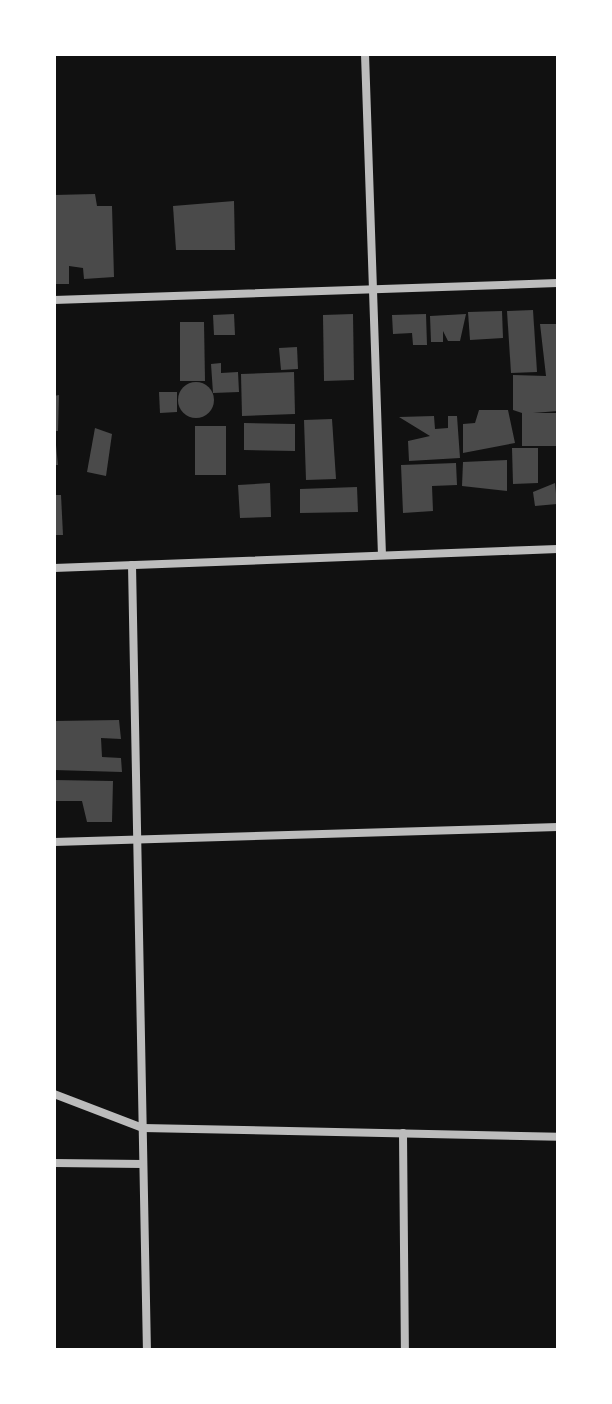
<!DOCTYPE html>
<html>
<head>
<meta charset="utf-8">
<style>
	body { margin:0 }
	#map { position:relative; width:612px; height:1404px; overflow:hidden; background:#111; font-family:Ubuntu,sans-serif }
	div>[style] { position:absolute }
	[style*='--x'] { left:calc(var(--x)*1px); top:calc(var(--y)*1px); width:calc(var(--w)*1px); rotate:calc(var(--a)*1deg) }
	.building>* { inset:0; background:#4a4a4a }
	.round { border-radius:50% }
	.minor>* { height:8px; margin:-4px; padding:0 4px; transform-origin:4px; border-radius:4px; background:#bcbcbc }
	span { translate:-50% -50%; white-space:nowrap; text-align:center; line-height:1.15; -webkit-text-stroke:8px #fff; paint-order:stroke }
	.frame { position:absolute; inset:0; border:56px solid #fff; pointer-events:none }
</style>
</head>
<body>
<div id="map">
	<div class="building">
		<div style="clip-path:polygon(95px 194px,97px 206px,112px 206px,114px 277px,84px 279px,83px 268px,69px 266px,69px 284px,56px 284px,54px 195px)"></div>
		<div style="clip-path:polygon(234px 201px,235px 250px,176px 250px,173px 206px)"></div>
		<div style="clip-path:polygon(533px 310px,537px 372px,511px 373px,507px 311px)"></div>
		<div style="clip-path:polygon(502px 311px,503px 338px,470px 340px,468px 312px)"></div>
		<div style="clip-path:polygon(234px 314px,235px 335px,214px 335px,213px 315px)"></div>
		<div style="clip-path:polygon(353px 314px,354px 380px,324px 381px,323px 315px)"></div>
		<div style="clip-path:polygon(426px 314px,427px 345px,413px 345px,412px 333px,393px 334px,392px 315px)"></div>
		<div style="clip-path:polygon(466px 314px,460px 341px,448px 341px,443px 331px,443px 342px,431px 342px,430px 316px)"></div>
		<div style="clip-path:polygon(180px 322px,204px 322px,205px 381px,180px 381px)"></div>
		<div style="clip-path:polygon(540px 324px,558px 324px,558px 411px,533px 413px,558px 413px,558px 446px,522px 446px,522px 413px,513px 410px,513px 375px,546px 376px)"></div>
		<div style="clip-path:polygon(297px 347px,298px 369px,281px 370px,279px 348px)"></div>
		<div style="clip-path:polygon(221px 363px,221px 373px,238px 372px,239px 392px,213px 393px,211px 364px)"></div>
		<div style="clip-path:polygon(294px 372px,295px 414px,242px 416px,241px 374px)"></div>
		<div class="round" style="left:178px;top:382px;width:36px;height:36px"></div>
		<div style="clip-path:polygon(159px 392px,177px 392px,177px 412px,160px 413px)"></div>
		<div style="clip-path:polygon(59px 395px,58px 431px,54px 431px,54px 396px)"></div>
		<div style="clip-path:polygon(479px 410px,508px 410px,515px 443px,463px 453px,463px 424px,475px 423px)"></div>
		<div style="clip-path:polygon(434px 416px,435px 429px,448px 428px,448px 416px,457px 416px,460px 458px,409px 461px,408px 441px,430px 436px,399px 417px)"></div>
		<div style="clip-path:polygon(332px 419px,336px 479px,306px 480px,304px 420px)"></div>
		<div style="clip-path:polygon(244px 423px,295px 424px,295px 451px,244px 450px)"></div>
		<div style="clip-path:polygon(195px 426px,226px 426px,226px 475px,195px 475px)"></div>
		<div style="clip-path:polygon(95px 428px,112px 434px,106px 476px,87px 472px)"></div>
		<div style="clip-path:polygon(54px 445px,56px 445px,58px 465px,54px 465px)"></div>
		<div style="clip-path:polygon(512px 448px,538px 448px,538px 483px,513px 484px)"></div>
		<div style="clip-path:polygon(507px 460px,507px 491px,462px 486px,463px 462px)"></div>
		<div style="clip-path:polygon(456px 463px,457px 485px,432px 486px,433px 511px,403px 513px,401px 465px)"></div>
		<div style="clip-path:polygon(270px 483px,271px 517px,240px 518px,238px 485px)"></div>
		<div style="clip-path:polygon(555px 483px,557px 504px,535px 506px,533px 492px)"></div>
		<div style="clip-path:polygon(357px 487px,358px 512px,300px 513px,300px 489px)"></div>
		<div style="clip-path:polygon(54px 495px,61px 495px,63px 535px,54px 535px)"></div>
		<div style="clip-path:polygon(119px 720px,121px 739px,101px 738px,102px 757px,121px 758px,122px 772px,54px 770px,54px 721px)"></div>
		<div style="clip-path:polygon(54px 780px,113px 781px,112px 822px,87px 822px,82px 801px,54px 801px)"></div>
	</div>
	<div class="minor">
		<div style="--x:365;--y:54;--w:501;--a:88.06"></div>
		<div style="--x:54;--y:300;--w:504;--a:-1.93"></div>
		<div style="--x:132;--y:565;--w:785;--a:88.91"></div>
		<div style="--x:54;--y:568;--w:504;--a:-2.16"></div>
		<div style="--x:54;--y:842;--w:504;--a:-1.7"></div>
		<div style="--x:54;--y:1094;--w:95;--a:20.9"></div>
		<div style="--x:143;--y:1128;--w:415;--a:1.2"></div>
		<div style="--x:403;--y:1133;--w:217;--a:89.5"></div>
		<div style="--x:54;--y:1163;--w:89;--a:0.6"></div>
	</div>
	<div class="frame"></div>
</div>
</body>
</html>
